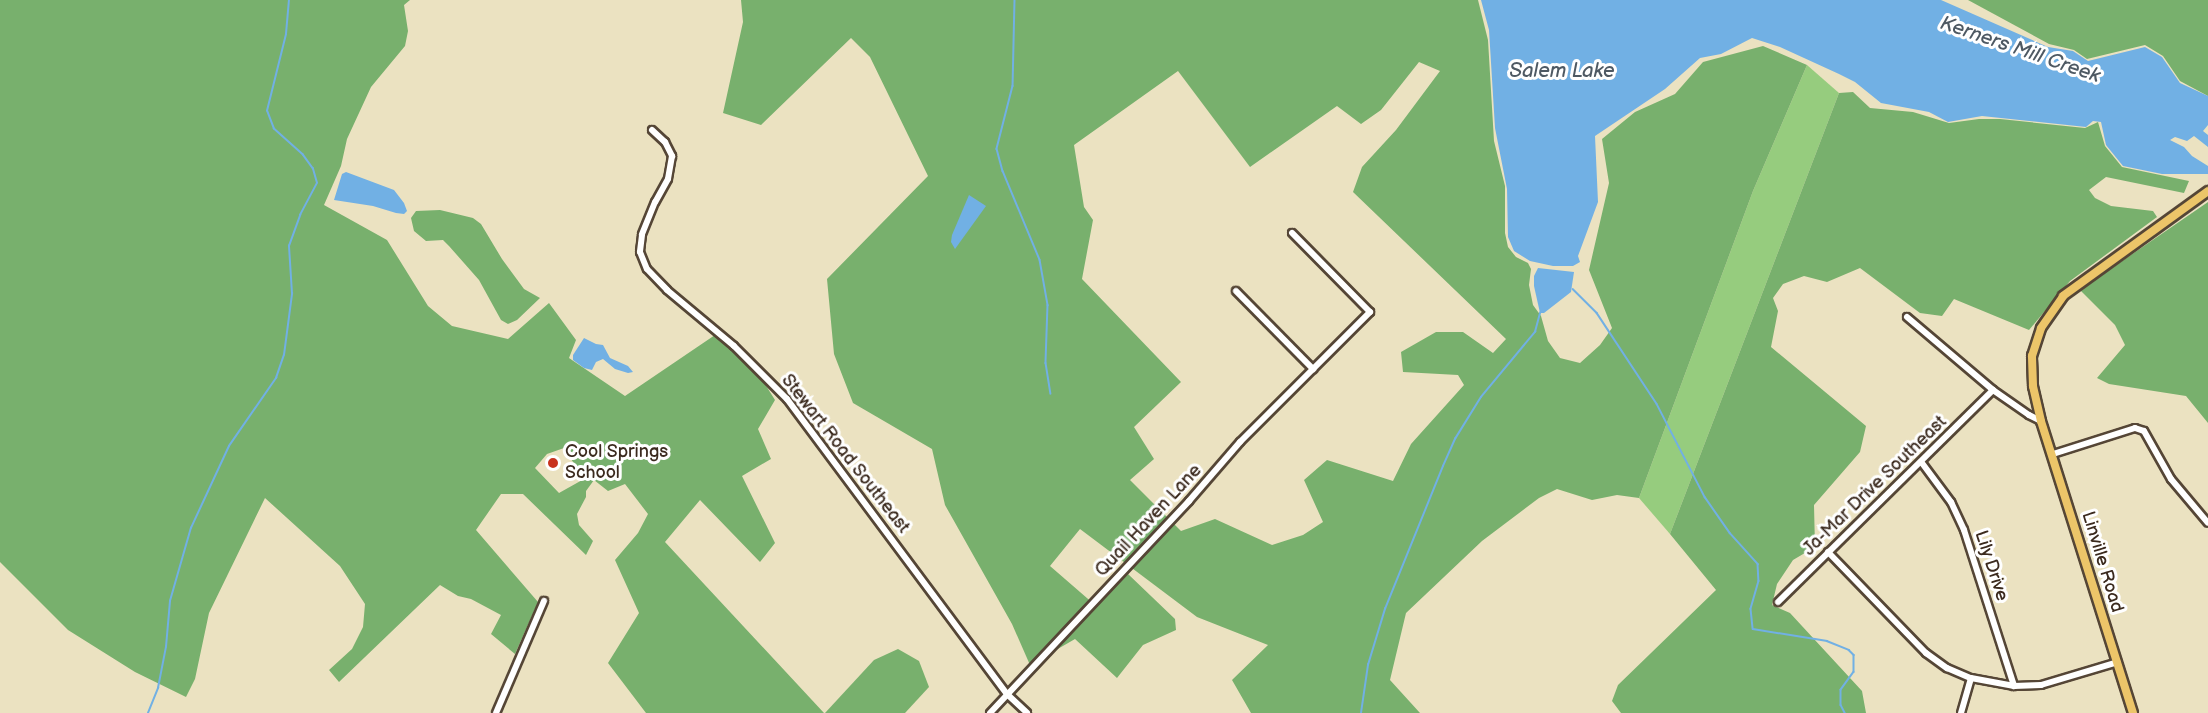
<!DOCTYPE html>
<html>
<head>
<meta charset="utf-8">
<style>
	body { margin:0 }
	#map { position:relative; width:2208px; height:713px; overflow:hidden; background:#ebe2c1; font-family:"Balsamiq Sans",sans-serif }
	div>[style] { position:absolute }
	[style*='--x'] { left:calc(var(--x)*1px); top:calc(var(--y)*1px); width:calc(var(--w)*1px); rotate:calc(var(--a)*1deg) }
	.green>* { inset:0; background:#96cc7e }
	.forest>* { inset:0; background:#78b06d }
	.water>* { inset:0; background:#71b0e4 }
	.stream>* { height:1.5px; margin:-0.75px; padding:0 0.75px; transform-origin:0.75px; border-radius:0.75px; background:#71b0e4 }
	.roads { filter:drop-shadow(2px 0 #554636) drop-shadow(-2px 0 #554636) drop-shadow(0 2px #554636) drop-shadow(0 -2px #554636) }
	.minor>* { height:6px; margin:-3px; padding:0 3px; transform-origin:3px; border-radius:3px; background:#fff }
	.major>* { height:8px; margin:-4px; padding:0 4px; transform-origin:4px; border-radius:4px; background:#ecc569 }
	.dots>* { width:16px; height:16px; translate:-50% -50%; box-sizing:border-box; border:3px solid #fff; border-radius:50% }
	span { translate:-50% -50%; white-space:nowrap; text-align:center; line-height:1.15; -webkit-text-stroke:6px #fff; paint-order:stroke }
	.poi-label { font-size:18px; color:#3b2a1e }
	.left { translate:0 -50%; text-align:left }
	.street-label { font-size:18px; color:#3b2a1e }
	.water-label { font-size:20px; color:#4e5963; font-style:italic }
</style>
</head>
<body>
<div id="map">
	<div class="green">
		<div style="clip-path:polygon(1807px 65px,1839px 93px,1670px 534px,1639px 498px,1753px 191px)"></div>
	</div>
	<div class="forest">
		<div style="clip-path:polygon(evenodd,0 0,410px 0,404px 5px,408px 31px,405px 46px,371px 87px,347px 139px,341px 166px,324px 205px,387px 240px,428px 306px,452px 326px,508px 339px,549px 303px,576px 340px,569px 358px,625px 396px,715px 335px,760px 376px,775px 400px,758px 429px,771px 459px,742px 476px,775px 543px,760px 562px,700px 500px,665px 542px,824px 713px,646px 713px,608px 663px,639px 613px,615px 560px,638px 533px,648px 514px,625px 484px,608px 491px,594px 480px,586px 491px,586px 497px,577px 514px,579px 525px,593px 541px,586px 555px,523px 494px,501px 494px,476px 530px,538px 602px,515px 654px,491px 634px,501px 615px,471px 599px,458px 596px,440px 585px,339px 682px,329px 670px,352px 649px,363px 627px,365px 604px,340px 566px,265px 498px,209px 613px,195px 679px,186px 697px,135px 672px,68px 630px,0 562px,0 0,564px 448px,584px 479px,559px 493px,535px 468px,547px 454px,564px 448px)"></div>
		<div style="clip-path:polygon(evenodd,741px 0,1478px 0,1488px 40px,1494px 141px,1505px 186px,1505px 233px,1508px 247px,1516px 257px,1528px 263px,1531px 269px,1529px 285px,1533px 305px,1541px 316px,1548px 341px,1560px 358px,1580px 363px,1600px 345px,1612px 328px,1589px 270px,1609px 183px,1602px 139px,1635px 112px,1675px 94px,1703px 62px,1763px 46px,1807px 65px,1753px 191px,1639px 498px,1617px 495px,1592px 500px,1557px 489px,1539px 498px,1482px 541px,1406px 613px,1390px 680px,1420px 713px,1251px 713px,1232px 680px,1268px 645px,1197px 617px,1080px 529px,1050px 566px,1095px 605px,1128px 574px,1175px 619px,1176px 630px,1143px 645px,1117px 678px,1075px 639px,1030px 665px,1012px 624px,945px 505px,932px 449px,853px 403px,834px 354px,827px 279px,928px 176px,870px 57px,851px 38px,761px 125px,723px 113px,743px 22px,741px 0,1419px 62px,1440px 71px,1396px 130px,1362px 167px,1353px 192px,1506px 339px,1493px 353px,1463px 332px,1436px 332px,1401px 352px,1403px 372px,1458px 375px,1464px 385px,1411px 444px,1393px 481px,1327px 460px,1304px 480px,1323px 522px,1303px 535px,1272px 545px,1215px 519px,1181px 531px,1130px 480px,1154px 459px,1134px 427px,1181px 382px,1082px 279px,1093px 220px,1084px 207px,1074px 145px,1178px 71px,1250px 167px,1337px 106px,1361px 124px,1381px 110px,1419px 62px)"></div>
		<div style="clip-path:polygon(1968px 0,2208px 0,2208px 96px,2180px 81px,2163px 56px,2145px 45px,2087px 59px,2074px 50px,2049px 44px)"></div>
		<div style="clip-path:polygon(1853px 92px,1870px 108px,1913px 112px,1949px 123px,1979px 119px,2000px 119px,2085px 128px,2098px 122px,2105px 146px,2122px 167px,2189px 181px,2184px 193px,2106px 177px,2089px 190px,2095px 198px,2111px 206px,2153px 211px,2157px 217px,2070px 281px,2029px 330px,1954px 299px,1942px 316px,1920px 313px,1860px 268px,1827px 282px,1804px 276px,1783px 284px,1773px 298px,1778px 311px,1771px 347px,1866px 426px,1860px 452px,1814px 505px,1815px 547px,1793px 560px,1777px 584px,1772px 605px,1790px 613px,1862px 691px,1866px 713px,1621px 713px,1612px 701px,1618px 685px,1716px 590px,1670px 534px,1839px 93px)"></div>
		<div style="clip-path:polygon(2208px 202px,2208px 423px,2186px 396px,2109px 384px,2097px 378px,2125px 345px,2115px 325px,2080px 290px)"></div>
		<div style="clip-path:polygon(440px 210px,473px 218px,481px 224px,502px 259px,524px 289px,540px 298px,517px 320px,508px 324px,501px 320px,479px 280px,449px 246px,443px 240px,426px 241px,414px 231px,411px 218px,416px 211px)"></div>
		<div style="clip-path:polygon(898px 649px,919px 661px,929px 687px,905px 713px,825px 713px,874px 660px)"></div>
	</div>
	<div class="water">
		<div style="clip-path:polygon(1481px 0,1941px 0,2048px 47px,2073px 51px,2088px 61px,2145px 47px,2162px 57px,2180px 83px,2208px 96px,2208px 125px,2203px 131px,2208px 135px,2208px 147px,2194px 136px,2187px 141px,2175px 137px,2170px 140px,2184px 147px,2192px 156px,2208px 166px,2208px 174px,2162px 174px,2123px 166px,2106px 145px,2101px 122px,2093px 121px,2086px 127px,1982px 116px,1948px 122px,1929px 112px,1881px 103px,1855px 82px,1839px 74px,1780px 47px,1752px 38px,1721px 54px,1700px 58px,1665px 89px,1595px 136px,1598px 202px,1578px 256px,1580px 262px,1573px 266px,1553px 266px,1530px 261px,1514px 251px,1508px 237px,1507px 189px,1495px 128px,1489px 30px)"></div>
		<div style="clip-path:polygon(346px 172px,394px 190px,404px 203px,407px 211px,404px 214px,396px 213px,373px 206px,334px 200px,342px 174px)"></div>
		<div style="clip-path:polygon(969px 195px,986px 206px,955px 249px,951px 242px,952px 235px)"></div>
		<div style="clip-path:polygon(1538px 268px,1574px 272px,1571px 292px,1544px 313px,1540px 313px,1534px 286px,1534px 276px)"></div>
		<div style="clip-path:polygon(584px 338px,596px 344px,603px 345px,610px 358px,628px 366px,633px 372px,628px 373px,615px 369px,603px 359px,596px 362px,592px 370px,584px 368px,573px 360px,573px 355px)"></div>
	</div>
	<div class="stream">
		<div style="--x:1015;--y:0;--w:86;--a:91.3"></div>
		<div style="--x:1013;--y:86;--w:65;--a:104.3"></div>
		<div style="--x:997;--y:149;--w:23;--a:75"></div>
		<div style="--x:1003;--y:171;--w:96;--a:67.4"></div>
		<div style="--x:1040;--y:260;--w:46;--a:79.9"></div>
		<div style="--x:1048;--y:305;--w:58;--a:92"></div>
		<div style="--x:1046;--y:363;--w:31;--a:81"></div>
		<div style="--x:1573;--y:289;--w:34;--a:45"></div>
		<div style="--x:1597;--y:313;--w:109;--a:56.6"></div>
		<div style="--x:1657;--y:404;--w:105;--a:62.7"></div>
		<div style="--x:1705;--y:497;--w:44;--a:55.2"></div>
		<div style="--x:1730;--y:533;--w:42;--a:47.9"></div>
		<div style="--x:1758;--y:564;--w:17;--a:87"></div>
		<div style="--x:1759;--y:581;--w:29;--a:106"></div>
		<div style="--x:1751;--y:609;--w:20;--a:84"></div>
		<div style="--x:1753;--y:629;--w:75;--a:9.2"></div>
		<div style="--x:1827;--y:641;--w:24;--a:22"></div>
		<div style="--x:1849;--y:650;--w:7;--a:45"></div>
		<div style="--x:1854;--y:655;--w:17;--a:90"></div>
		<div style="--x:1854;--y:672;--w:22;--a:126"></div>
		<div style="--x:1841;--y:690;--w:15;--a:90"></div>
		<div style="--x:1841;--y:705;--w:9;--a:63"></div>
		<div style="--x:148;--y:713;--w:27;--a:-68"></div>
		<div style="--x:158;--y:688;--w:42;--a:-79"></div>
		<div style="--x:166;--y:647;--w:46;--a:-85"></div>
		<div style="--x:170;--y:601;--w:76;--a:-74"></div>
		<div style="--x:191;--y:528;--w:90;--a:-65.1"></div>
		<div style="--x:229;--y:446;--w:83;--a:-55.3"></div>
		<div style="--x:276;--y:378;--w:24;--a:-71"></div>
		<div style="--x:284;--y:355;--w:62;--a:-82.5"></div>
		<div style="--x:292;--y:294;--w:48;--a:-93.6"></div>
		<div style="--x:289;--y:246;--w:33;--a:-70"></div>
		<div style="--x:300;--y:215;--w:36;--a:-62"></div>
		<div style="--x:317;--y:183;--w:15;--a:-106"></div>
		<div style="--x:313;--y:169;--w:17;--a:-126"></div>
		<div style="--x:303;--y:155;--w:39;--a:-138"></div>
		<div style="--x:274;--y:129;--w:19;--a:-111"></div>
		<div style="--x:267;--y:111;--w:79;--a:-76.1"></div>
		<div style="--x:286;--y:34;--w:34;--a:-85"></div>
		<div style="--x:1361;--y:713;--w:49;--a:-81.7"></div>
		<div style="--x:1368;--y:665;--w:59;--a:-73.1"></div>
		<div style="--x:1385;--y:609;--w:154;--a:-67.9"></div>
		<div style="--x:1443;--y:466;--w:30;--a:-66"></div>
		<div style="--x:1455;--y:439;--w:49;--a:-58.2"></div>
		<div style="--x:1481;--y:397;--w:85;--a:-50.3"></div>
		<div style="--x:1535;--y:332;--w:20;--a:-75"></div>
	</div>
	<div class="roads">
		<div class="minor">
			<div style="--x:652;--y:130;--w:18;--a:43"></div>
			<div style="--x:665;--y:142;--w:16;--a:63"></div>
			<div style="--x:672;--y:156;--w:23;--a:100"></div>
			<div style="--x:668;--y:179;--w:26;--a:119"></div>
			<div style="--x:655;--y:202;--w:35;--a:112"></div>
			<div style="--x:642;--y:235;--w:17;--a:97"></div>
			<div style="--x:640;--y:252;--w:18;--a:68"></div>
			<div style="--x:647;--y:269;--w:29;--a:46"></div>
			<div style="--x:667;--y:290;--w:87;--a:39.9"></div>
			<div style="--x:734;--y:346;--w:75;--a:45"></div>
			<div style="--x:787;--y:399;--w:369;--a:53.3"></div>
			<div style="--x:1008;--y:695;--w:26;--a:43"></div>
			<div style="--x:1236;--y:291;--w:110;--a:45.4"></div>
			<div style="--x:1907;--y:317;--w:113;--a:40.3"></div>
			<div style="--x:1993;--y:390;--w:44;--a:34.8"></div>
			<div style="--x:2029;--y:415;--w:13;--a:27"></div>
			<div style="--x:2053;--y:454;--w:86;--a:-17.6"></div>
			<div style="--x:2135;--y:428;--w:9;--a:18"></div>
			<div style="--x:2144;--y:431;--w:55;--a:60.6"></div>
			<div style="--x:2171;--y:479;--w:57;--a:49.9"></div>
			<div style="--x:1922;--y:463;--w:49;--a:53.4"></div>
			<div style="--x:1951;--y:502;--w:31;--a:65"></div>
			<div style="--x:1964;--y:530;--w:164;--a:72.2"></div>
			<div style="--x:1828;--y:552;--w:141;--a:45.9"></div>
			<div style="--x:1926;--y:653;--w:26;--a:36"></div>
			<div style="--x:1947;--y:668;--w:26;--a:23"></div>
			<div style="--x:1971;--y:678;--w:44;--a:10.5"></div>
			<div style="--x:2014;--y:686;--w:27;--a:-2"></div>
			<div style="--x:2041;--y:685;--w:80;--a:-16.6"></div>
			<div style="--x:1778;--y:602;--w:302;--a:-44.6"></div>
			<div style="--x:496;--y:713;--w:122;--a:-66.8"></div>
			<div style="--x:990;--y:713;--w:291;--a:-46.8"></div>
			<div style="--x:1189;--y:501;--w:78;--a:-49.2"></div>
			<div style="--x:1240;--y:442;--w:184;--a:-45"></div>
			<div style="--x:1370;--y:312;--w:111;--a:-134.6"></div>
			<div style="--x:1961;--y:713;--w:36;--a:-74"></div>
		</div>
		<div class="major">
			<div style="--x:2133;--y:713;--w:306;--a:-107.5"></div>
			<div style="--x:2041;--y:421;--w:36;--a:-103"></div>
			<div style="--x:2033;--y:386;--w:30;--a:-92"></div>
			<div style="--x:2032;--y:356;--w:29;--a:-72"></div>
			<div style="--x:2041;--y:328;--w:39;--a:-55"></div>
			<div style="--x:2063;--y:296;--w:179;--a:-35.9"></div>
		</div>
	</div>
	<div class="dots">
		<div style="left:553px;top:463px;background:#c8321e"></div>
	</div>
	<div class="poi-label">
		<span class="left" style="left:565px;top:463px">Cool Springs<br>School</span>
	</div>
	<div class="street-label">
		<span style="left:845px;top:454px;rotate:52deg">Stewart Road Southeast</span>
		<span style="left:1875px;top:486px;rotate:-44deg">Ja-Mar Drive Southeast</span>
		<span style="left:1149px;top:521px;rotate:-47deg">Quail Haven Lane</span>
		<span style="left:2102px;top:562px;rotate:73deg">Linville Road</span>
		<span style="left:1991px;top:566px;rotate:72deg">Lily Drive</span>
	</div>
	<div class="water-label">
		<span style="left:2020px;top:50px;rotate:19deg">Kerners Mill Creek</span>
		<span style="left:1562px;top:71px">Salem Lake</span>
	</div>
</div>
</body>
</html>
